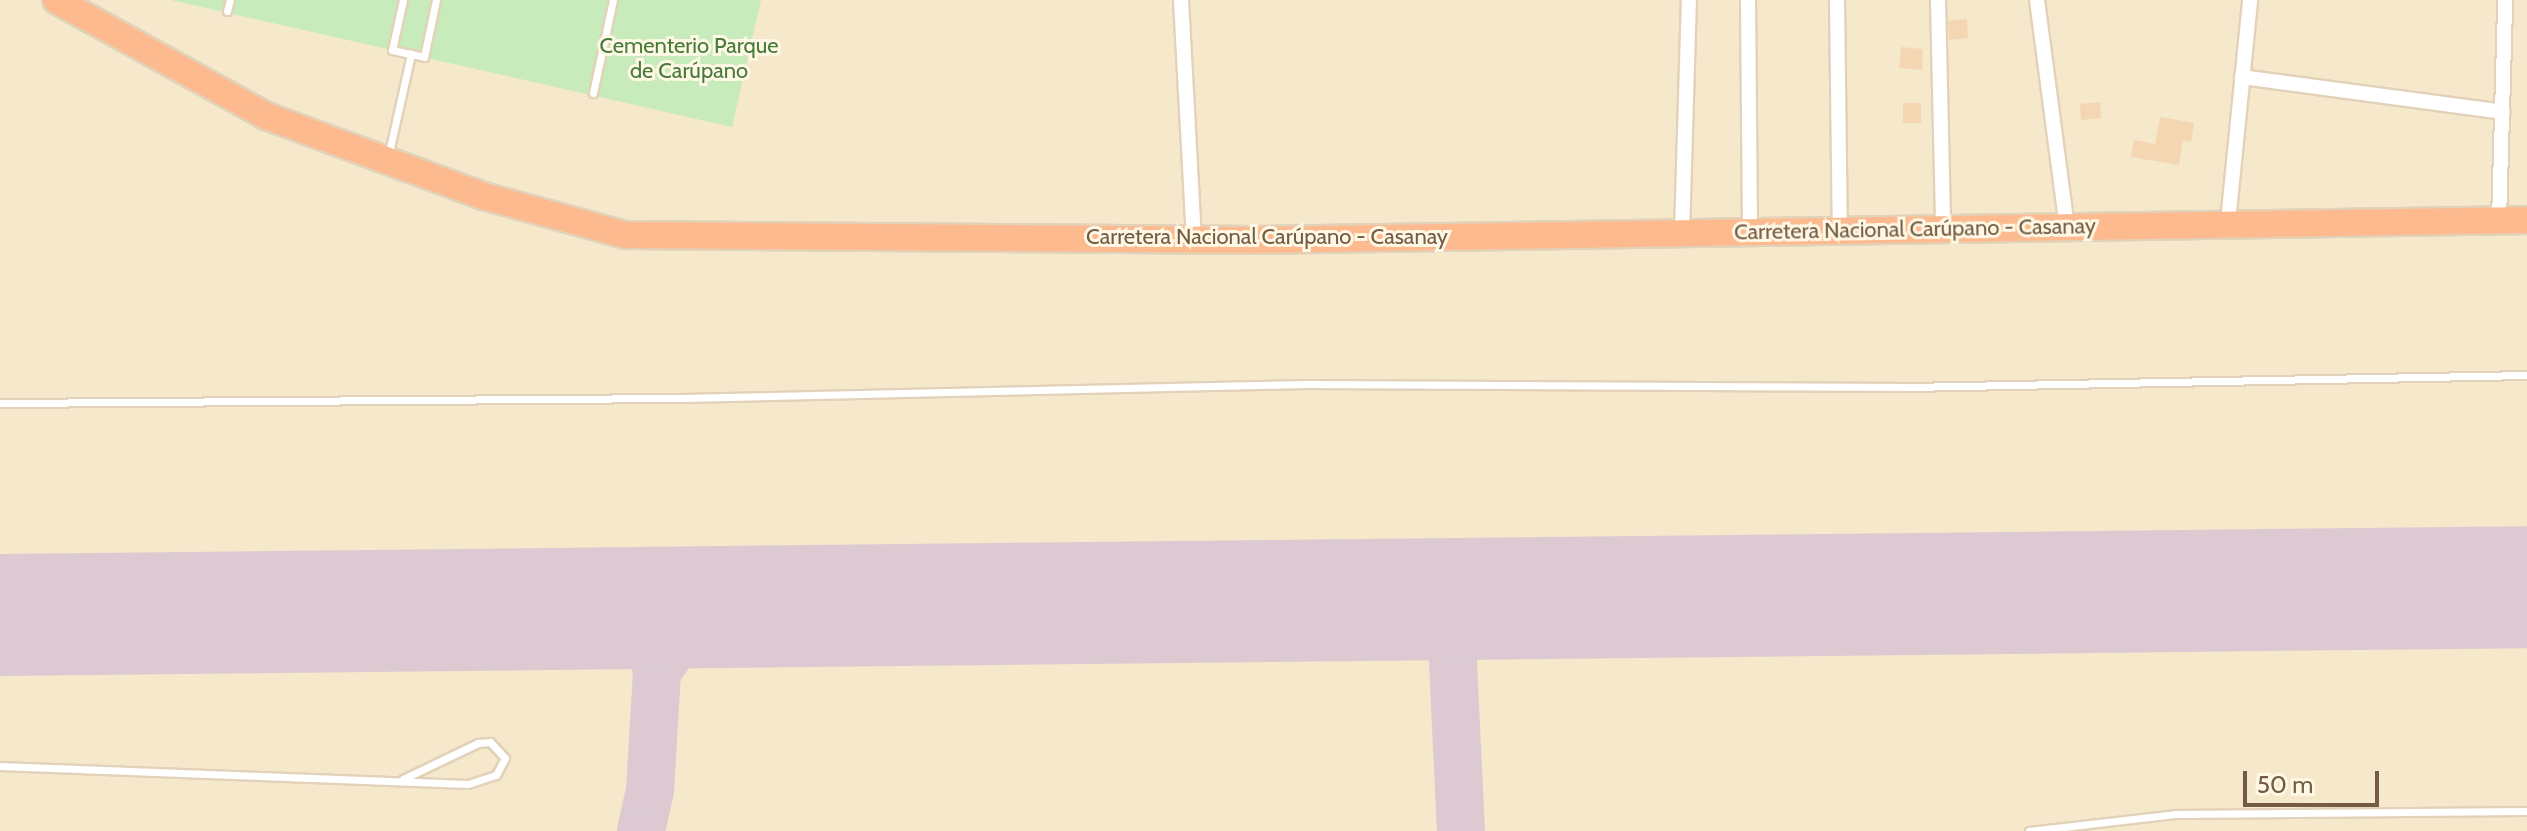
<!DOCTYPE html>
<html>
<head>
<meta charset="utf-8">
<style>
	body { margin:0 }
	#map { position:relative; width:2527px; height:831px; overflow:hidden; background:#fef5dd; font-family:Cabin,sans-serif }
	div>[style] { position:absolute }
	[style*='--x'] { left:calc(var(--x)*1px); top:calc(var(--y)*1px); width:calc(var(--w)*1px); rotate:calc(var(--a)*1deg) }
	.residential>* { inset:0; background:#f6e8cb }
	.green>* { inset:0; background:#c8ebbb }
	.taxiway>* { height:48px; margin:-24px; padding:0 24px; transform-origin:24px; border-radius:24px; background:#dcc9d2 }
	.runway>* { height:122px; margin:-61px; padding:0 61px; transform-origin:61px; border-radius:61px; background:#dcc9d2 }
	.building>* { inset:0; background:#f5d6b3 }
	.roads { filter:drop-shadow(2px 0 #e2d2b9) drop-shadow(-2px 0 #e2d2b9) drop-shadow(0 2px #e2d2b9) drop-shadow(0 -2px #e2d2b9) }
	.lane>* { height:7px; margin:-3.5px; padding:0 3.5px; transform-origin:3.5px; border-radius:3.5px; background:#fff }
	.street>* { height:14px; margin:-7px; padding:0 7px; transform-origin:7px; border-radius:7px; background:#fff }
	.highway>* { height:26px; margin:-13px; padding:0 13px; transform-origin:13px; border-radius:13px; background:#fdba8f }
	span { translate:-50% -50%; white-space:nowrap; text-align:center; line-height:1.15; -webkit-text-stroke:6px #fff8e5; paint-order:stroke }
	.park-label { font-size:22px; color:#467b3c }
	.street-label { font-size:22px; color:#745c44 }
	.scale { position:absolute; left:2243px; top:771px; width:136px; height:36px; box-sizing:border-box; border:4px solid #745c44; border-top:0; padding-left:10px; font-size:24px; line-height:28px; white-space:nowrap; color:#745c44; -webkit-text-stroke:6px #fff8e5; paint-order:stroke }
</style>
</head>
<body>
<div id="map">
	<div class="residential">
		<div style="clip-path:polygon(0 0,2527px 0,2527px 831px,0 831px)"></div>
	</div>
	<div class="green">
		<div style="clip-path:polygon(171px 0,761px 0,732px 127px)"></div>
	</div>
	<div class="taxiway">
		<div style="--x:1450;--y:599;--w:232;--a:87.3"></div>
		<div style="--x:608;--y:608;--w:34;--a:36"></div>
		<div style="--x:636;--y:628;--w:26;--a:53"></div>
		<div style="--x:652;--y:649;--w:24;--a:78"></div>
		<div style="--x:657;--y:672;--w:57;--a:-54.9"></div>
		<div style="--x:690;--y:625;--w:31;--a:-36"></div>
		<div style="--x:641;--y:831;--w:42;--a:-77.6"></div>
		<div style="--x:650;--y:790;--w:118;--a:-86.6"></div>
	</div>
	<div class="runway">
		<div style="--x:0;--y:615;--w:2527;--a:-0.63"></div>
	</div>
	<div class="building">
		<div style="clip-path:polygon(1967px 19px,1968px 38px,1949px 40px,1948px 21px)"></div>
		<div style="clip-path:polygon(1901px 47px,1923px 49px,1922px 70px,1899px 68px)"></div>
		<div style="clip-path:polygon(2100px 102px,2101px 118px,2081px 120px,2080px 104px)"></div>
		<div style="clip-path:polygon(1903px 103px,1921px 103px,1921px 123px,1903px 123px)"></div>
		<div style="clip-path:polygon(2160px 117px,2194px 123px,2191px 142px,2183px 140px,2179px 165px,2131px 157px,2134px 140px,2155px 144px)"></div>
	</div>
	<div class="roads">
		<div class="lane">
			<div style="--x:403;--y:0;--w:51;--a:102.4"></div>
			<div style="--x:392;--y:50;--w:33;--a:12"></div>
			<div style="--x:424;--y:57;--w:58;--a:-78.1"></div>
			<div style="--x:227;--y:11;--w:11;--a:-75"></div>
			<div style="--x:593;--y:93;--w:95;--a:-77.9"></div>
			<div style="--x:388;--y:157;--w:106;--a:-77.4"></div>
			<div style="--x:0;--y:403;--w:683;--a:-0.42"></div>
			<div style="--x:683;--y:398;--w:624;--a:-1.29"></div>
			<div style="--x:1307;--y:384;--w:601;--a:0.29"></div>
			<div style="--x:1908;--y:387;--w:619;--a:-1.11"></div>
			<div style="--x:0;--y:766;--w:468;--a:2.2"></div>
			<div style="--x:468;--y:784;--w:29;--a:-18"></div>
			<div style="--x:496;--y:775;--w:19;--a:-62"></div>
			<div style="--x:505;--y:758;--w:22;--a:-133"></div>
			<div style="--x:490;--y:742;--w:12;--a:175"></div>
			<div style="--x:478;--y:743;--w:83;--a:154.4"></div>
			<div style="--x:2029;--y:831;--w:149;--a:-6.6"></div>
			<div style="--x:2177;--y:814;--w:350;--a:-0.5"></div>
		</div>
		<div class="street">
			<div style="--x:1181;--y:0;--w:239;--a:86.9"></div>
			<div style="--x:1748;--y:0;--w:231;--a:89.5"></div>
			<div style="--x:1837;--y:0;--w:230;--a:89.3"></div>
			<div style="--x:1938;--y:0;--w:228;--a:88.7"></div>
			<div style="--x:2037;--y:0;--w:229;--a:82.5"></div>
			<div style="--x:2242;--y:77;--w:263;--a:7.6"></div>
			<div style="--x:2499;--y:221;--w:221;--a:-88.4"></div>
			<div style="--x:2228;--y:222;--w:223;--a:-84.3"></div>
			<div style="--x:1682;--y:233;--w:233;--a:-88.3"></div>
		</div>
		<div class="highway">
			<div style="--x:56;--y:0;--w:240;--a:28.9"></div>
			<div style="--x:266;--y:116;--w:231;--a:20.2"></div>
			<div style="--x:483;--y:196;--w:148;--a:15.3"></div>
			<div style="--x:626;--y:235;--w:629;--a:0.46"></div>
			<div style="--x:1255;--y:240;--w:1272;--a:-0.9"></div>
		</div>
	</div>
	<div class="park-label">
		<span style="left:689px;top:58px">Cementerio Parque<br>de Carúpano</span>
	</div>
	<div class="street-label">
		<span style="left:1915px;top:229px;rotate:-1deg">Carretera Nacional Carúpano - Casanay</span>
		<span style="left:1267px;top:237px">Carretera Nacional Carúpano - Casanay</span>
	</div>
	<div class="scale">50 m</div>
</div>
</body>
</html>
